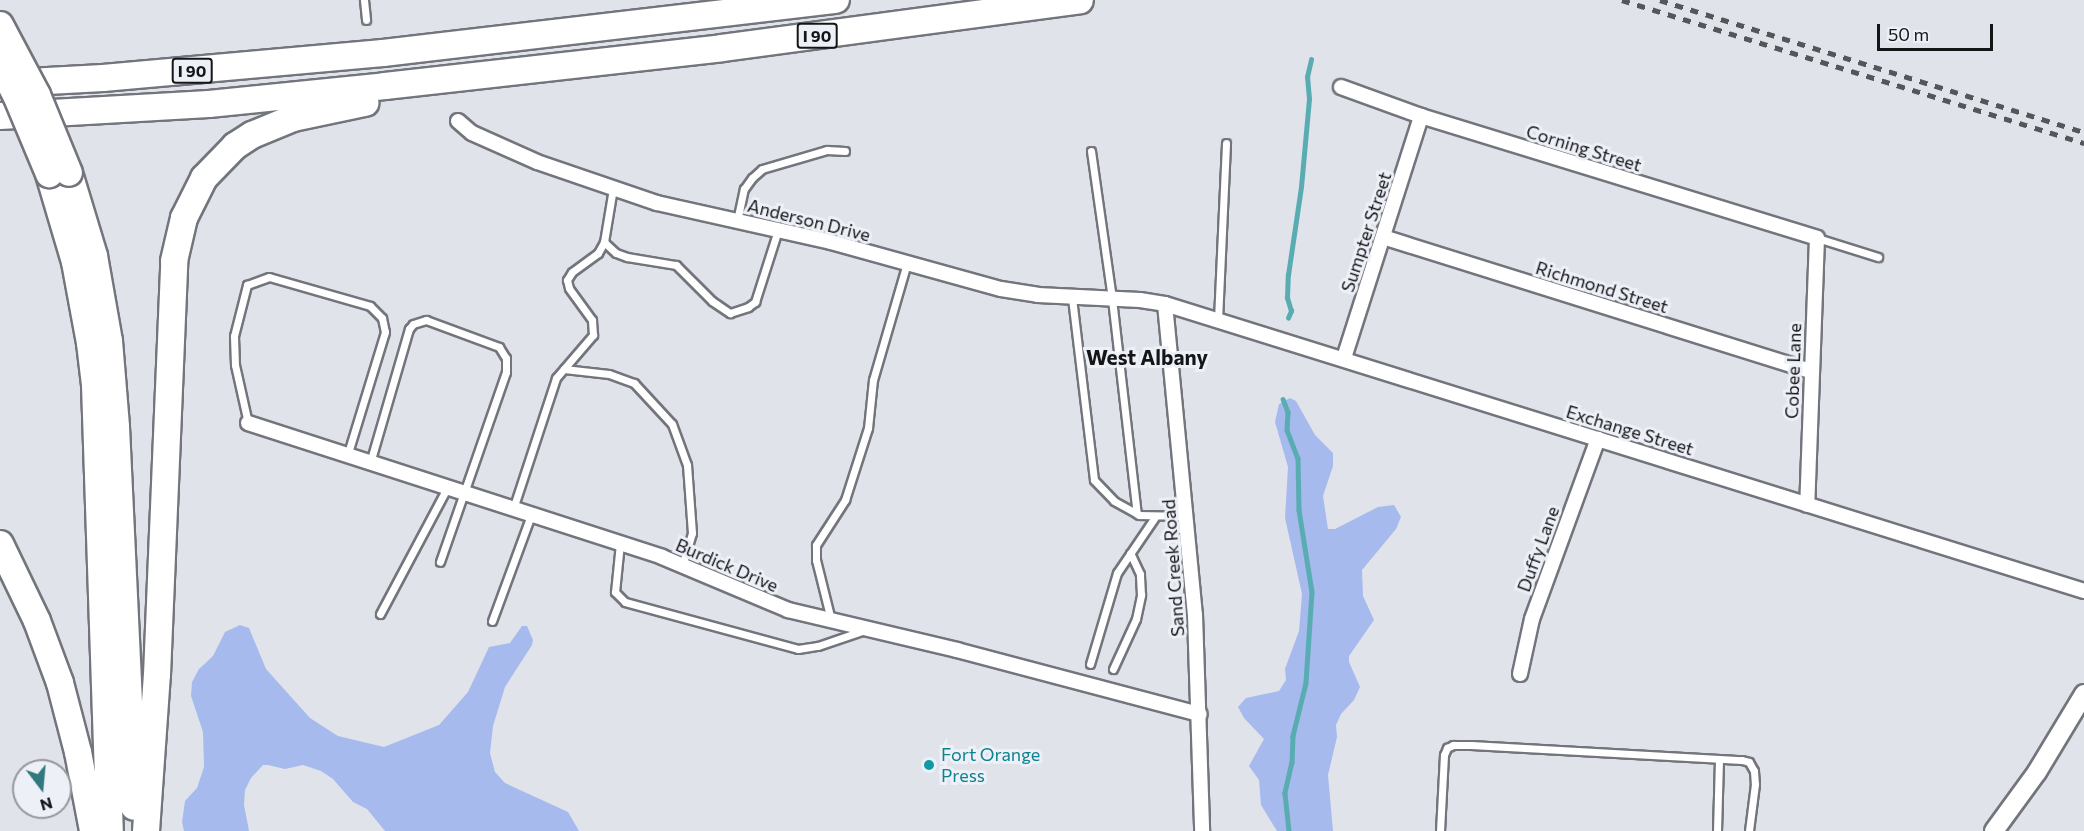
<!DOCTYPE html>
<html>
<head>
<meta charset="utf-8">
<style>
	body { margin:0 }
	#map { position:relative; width:2084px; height:831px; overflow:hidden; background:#e0e3ea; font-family:Commissioner,sans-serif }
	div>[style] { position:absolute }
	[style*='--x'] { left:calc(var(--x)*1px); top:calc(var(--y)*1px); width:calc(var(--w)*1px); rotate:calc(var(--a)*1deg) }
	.green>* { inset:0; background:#a6baed }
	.stream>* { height:4.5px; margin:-2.25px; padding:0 2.25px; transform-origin:2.25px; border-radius:2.25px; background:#59adb2 }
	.roads { filter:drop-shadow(2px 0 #73757c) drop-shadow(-2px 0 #73757c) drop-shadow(0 2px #73757c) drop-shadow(0 -2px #73757c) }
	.service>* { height:7px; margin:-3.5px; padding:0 3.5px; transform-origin:3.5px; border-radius:3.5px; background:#fff }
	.minor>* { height:14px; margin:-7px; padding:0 7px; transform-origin:7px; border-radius:7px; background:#fff }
	.tertiary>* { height:18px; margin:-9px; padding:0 9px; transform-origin:9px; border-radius:9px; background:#fff }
	.motorway>* { height:26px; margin:-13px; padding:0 13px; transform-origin:13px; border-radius:13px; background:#fff }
	.rail>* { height:4.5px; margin-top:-2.25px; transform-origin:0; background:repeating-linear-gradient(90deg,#55565a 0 8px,transparent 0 16px) }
	.bridges { filter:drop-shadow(2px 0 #73757c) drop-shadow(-2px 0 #73757c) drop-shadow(0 2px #73757c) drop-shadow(0 -2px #73757c) }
	.motorway-bridge>* { height:26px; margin:-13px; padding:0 13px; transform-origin:13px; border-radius:13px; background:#fff }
	.dots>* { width:16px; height:16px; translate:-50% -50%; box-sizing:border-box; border:3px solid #edf0f7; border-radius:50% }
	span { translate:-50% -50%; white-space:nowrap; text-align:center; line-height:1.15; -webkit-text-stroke:6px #edf0f7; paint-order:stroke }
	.shield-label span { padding:2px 4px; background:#edf0f7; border:2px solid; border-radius:4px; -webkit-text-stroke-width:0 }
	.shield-label { font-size:16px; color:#141517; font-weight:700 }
	.street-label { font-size:18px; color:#141517 }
	.culture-label { font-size:18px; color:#0d838f }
	.left { translate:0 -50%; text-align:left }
	.quarter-label { font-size:21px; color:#141517; font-weight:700 }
	.north { position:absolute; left:12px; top:759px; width:60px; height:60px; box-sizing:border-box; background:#edf0f7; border:2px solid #96989d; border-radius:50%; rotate:164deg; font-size:16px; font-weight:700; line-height:24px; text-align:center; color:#141517 }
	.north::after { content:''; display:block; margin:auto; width:21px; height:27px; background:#30797e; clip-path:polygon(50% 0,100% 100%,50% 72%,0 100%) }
	.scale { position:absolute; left:1877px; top:24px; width:116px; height:27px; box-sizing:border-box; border:3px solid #141517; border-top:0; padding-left:8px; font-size:18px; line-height:21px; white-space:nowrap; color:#141517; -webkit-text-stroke:4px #edf0f7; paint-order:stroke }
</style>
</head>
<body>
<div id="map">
	<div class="green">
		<div style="clip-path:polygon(1290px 398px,1296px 401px,1315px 435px,1333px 453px,1333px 466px,1323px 496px,1328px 529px,1335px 529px,1378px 507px,1394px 505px,1401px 517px,1396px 529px,1362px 570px,1363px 596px,1374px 620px,1349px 656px,1349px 662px,1360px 687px,1354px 700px,1341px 714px,1336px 725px,1337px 737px,1328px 775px,1333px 831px,1277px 831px,1261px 805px,1259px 780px,1249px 766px,1264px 739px,1244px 718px,1238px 707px,1246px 698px,1279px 691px,1286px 680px,1285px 669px,1299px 631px,1302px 594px,1285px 518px,1288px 467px,1275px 422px,1279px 404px)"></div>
		<div style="clip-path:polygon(240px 625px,249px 628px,266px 669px,310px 718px,338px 736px,384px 747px,439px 725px,468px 692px,489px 647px,510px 643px,522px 626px,527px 626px,533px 640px,532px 645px,505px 687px,493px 726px,490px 753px,495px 772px,505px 783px,568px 812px,579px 831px,385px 831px,367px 809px,353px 802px,333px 779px,321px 771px,303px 765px,285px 769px,268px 765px,263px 765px,251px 778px,245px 790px,244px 805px,249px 831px,184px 831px,182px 822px,185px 801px,197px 788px,204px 767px,203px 732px,191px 696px,192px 682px,199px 669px,213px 656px,225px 632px)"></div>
	</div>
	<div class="stream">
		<div style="--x:1288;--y:318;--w:8;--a:-67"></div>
		<div style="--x:1291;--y:311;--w:14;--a:-107"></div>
		<div style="--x:1287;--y:298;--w:23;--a:-88"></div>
		<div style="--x:1288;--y:275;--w:89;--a:-81.6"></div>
		<div style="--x:1301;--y:187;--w:88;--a:-84.8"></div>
		<div style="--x:1309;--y:99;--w:22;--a:-95"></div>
		<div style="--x:1307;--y:77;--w:18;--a:-77"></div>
		<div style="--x:1283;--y:399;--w:14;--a:69"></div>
		<div style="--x:1288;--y:412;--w:18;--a:93"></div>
		<div style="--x:1287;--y:430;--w:30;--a:69"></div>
		<div style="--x:1298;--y:458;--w:52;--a:88.9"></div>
		<div style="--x:1299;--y:510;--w:83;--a:81"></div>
		<div style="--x:1312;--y:592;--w:91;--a:93.8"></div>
		<div style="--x:1306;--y:683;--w:55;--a:103.8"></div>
		<div style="--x:1293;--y:736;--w:26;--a:92"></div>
		<div style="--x:1292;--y:762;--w:32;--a:103"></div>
		<div style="--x:1285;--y:793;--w:38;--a:84"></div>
	</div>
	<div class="roads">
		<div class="service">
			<div style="--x:364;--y:0;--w:20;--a:84"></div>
			<div style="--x:1091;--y:151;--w:149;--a:81.9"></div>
			<div style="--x:1112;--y:299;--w:216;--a:83.4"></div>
			<div style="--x:737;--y:221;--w:33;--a:-78"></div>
			<div style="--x:744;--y:189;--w:14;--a:-54"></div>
			<div style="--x:752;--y:178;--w:13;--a:-42"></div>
			<div style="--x:762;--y:169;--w:68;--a:-16.3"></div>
			<div style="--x:827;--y:150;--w:18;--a:3"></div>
			<div style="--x:1817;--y:238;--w:64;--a:17.3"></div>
			<div style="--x:604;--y:242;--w:16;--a:43"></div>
			<div style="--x:616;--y:253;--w:12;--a:20"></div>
			<div style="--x:627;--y:257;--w:50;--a:9.3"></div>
			<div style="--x:676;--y:265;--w:51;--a:45"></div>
			<div style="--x:712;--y:301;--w:22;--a:34"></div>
			<div style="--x:730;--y:313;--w:19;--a:-18"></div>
			<div style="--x:748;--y:307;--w:9;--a:-36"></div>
			<div style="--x:755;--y:302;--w:76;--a:-72.3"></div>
			<div style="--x:1072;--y:298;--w:183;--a:83.1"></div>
			<div style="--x:1094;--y:480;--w:29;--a:46"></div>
			<div style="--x:1114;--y:501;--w:29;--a:29"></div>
			<div style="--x:1139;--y:515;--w:48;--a:1.2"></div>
			<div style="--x:1218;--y:320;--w:177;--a:-87.4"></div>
			<div style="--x:564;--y:369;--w:45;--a:6.3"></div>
			<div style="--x:609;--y:374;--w:27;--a:20"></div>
			<div style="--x:634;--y:383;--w:56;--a:47.2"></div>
			<div style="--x:672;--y:424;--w:44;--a:69.9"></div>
			<div style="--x:687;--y:465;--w:68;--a:85.8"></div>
			<div style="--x:692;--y:533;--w:34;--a:107"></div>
			<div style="--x:248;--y:423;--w:59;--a:-102.6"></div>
			<div style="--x:235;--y:365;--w:29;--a:-92"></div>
			<div style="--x:234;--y:336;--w:53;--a:-75.7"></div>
			<div style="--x:247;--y:285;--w:23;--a:-20"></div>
			<div style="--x:269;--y:277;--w:105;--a:16"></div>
			<div style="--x:370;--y:306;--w:17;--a:45"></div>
			<div style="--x:382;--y:318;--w:14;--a:78"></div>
			<div style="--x:385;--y:332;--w:130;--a:107"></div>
			<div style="--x:370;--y:463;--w:140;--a:-73.8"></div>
			<div style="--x:409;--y:329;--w:6;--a:-51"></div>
			<div style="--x:413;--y:324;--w:14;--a:-17"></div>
			<div style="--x:426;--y:320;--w:78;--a:20.3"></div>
			<div style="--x:499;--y:347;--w:13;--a:58"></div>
			<div style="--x:506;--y:358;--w:14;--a:90"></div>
			<div style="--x:506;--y:372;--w:201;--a:109.2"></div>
			<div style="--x:513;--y:509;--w:138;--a:-71.8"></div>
			<div style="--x:556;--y:378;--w:57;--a:-49.3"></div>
			<div style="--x:593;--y:335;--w:15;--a:-94"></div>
			<div style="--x:592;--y:320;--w:39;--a:-126"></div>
			<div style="--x:569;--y:288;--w:8;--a:-104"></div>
			<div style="--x:567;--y:280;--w:9;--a:-58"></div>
			<div style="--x:572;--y:272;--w:32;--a:-36"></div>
			<div style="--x:598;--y:253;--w:13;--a:-61"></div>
			<div style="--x:604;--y:242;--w:55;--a:-80.5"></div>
			<div style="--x:620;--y:543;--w:49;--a:95.8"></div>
			<div style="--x:615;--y:592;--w:14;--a:45"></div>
			<div style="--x:625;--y:602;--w:179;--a:15.2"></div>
			<div style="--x:798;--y:649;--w:20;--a:-9"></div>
			<div style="--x:818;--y:646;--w:46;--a:-18.8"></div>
			<div style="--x:380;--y:614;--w:143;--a:-62"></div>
			<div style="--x:831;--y:620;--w:62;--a:-104"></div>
			<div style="--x:816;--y:560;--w:15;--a:-90"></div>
			<div style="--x:816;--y:545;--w:54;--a:-57.2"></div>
			<div style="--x:845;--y:500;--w:76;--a:-72.3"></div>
			<div style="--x:868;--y:428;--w:48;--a:-84.1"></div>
			<div style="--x:873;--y:380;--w:122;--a:-73.8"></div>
			<div style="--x:492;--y:621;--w:113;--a:-69.8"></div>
			<div style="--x:1090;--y:664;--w:95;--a:-73.5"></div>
			<div style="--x:1117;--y:573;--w:68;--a:-55.8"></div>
			<div style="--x:1113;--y:669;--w:55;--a:-65.3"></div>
			<div style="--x:1136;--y:619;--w:25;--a:-78"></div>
			<div style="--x:1141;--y:595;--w:21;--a:-93"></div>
			<div style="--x:1140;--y:574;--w:23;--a:-115"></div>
			<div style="--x:1440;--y:831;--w:76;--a:-87"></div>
			<div style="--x:1444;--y:755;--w:8;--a:-67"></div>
			<div style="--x:1447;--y:748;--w:7;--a:-27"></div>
			<div style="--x:1453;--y:745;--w:18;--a:0"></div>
			<div style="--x:1471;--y:745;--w:271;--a:3.2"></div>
			<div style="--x:1742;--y:760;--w:7;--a:16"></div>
			<div style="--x:1749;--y:762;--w:10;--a:61"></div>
			<div style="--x:1754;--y:771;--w:13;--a:86"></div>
			<div style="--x:1755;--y:784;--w:47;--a:97.3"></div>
			<div style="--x:1717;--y:831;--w:72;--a:-88.4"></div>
		</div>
		<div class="minor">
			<div style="--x:1341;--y:87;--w:85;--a:19.9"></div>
			<div style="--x:1421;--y:116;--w:414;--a:17.1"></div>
			<div style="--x:1817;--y:238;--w:267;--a:92.1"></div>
			<div style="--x:458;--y:121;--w:18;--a:41"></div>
			<div style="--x:472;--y:133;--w:71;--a:24"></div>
			<div style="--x:537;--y:162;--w:127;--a:18.9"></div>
			<div style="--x:657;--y:203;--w:178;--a:12.6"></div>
			<div style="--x:831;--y:242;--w:176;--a:15.5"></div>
			<div style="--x:1001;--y:289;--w:37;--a:9"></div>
			<div style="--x:1038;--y:295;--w:102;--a:2.8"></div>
			<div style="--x:1140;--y:300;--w:25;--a:9"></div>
			<div style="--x:1165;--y:304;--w:963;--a:17.34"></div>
			<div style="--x:1383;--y:237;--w:448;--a:17.4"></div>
			<div style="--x:1165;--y:304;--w:312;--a:84.5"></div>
			<div style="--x:1195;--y:615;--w:216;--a:88.1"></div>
			<div style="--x:1344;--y:358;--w:254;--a:-72.3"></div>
			<div style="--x:248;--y:423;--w:435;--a:17.9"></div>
			<div style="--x:662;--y:557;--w:137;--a:22.8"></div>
			<div style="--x:788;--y:610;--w:174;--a:13.3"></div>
			<div style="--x:957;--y:650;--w:251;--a:14.8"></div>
			<div style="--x:1520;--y:674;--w:56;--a:-77.7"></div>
			<div style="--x:1532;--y:619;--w:192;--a:-69.9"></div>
		</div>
		<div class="tertiary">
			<div style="--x:1994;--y:831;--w:73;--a:-53.9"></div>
			<div style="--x:2037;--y:772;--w:91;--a:-58.9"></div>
		</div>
		<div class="motorway">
			<div style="--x:10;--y:83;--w:93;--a:-3.1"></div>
			<div style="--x:103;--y:78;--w:281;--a:-5.1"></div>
			<div style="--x:383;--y:53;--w:456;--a:-6.7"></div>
			<div style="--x:0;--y:116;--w:209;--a:-3.3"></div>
			<div style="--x:209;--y:104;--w:177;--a:-5.8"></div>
			<div style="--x:385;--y:86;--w:339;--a:-6.4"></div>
			<div style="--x:722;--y:48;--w:361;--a:-7.6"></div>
			<div style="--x:69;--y:173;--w:87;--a:73.2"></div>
			<div style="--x:94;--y:256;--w:86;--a:80"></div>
			<div style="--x:109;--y:341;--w:86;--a:85.3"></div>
			<div style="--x:116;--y:427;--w:380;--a:87.3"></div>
			<div style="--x:49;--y:174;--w:92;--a:73.5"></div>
			<div style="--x:75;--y:262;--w:82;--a:79.5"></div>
			<div style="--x:90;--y:343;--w:42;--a:83.2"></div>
			<div style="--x:95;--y:385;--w:446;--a:88.1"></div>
			<div style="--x:0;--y:544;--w:85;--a:64.3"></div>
			<div style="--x:37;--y:621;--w:66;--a:69.6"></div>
			<div style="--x:60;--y:683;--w:71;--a:75.4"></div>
			<div style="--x:78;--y:752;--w:80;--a:79.2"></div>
			<div style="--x:146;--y:831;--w:156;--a:-86"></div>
			<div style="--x:157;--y:675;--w:414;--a:-87.6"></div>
			<div style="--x:174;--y:261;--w:44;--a:-76.9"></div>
			<div style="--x:184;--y:218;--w:45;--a:-63.4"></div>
			<div style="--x:204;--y:178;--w:45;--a:-45.9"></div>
			<div style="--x:235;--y:146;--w:20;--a:-33"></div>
			<div style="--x:252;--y:135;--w:44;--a:-22.5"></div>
			<div style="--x:293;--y:118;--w:74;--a:-11.8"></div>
		</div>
	</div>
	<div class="rail">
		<div style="--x:1622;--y:0;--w:484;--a:17.2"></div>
		<div style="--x:1660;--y:0;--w:444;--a:17.3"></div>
	</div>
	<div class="bridges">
		<div class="motorway-bridge">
			<div style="--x:0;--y:25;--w:79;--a:62.1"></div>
			<div style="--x:37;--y:95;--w:84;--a:67.7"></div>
			<div style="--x:0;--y:64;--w:35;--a:63"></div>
			<div style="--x:16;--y:95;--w:86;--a:67.3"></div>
		</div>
	</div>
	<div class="dots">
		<div style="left:929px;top:765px;background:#0f9aa8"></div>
	</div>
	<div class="shield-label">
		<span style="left:817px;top:36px">I 90</span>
		<span style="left:192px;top:71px">I 90</span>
	</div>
	<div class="street-label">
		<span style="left:1584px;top:148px;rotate:17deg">Corning Street</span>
		<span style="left:809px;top:220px;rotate:14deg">Anderson Drive</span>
		<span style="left:1366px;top:232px;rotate:-72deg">Sumpter Street</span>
		<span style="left:1602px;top:287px;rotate:17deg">Richmond Street</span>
		<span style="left:1793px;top:371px;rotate:-88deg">Cobee Lane</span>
		<span style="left:1630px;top:430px;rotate:17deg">Exchange Street</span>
		<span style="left:1538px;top:549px;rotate:-70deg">Duffy Lane</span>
		<span style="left:727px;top:565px;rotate:23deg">Burdick Drive</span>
		<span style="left:1173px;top:568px;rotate:-94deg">Sand Creek Road</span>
	</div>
	<div class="culture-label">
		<span class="left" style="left:941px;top:765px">Fort Orange<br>Press</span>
	</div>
	<div class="quarter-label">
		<span style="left:1147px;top:357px">West Albany</span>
	</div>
	<div class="north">N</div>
	<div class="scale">50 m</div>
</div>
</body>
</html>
